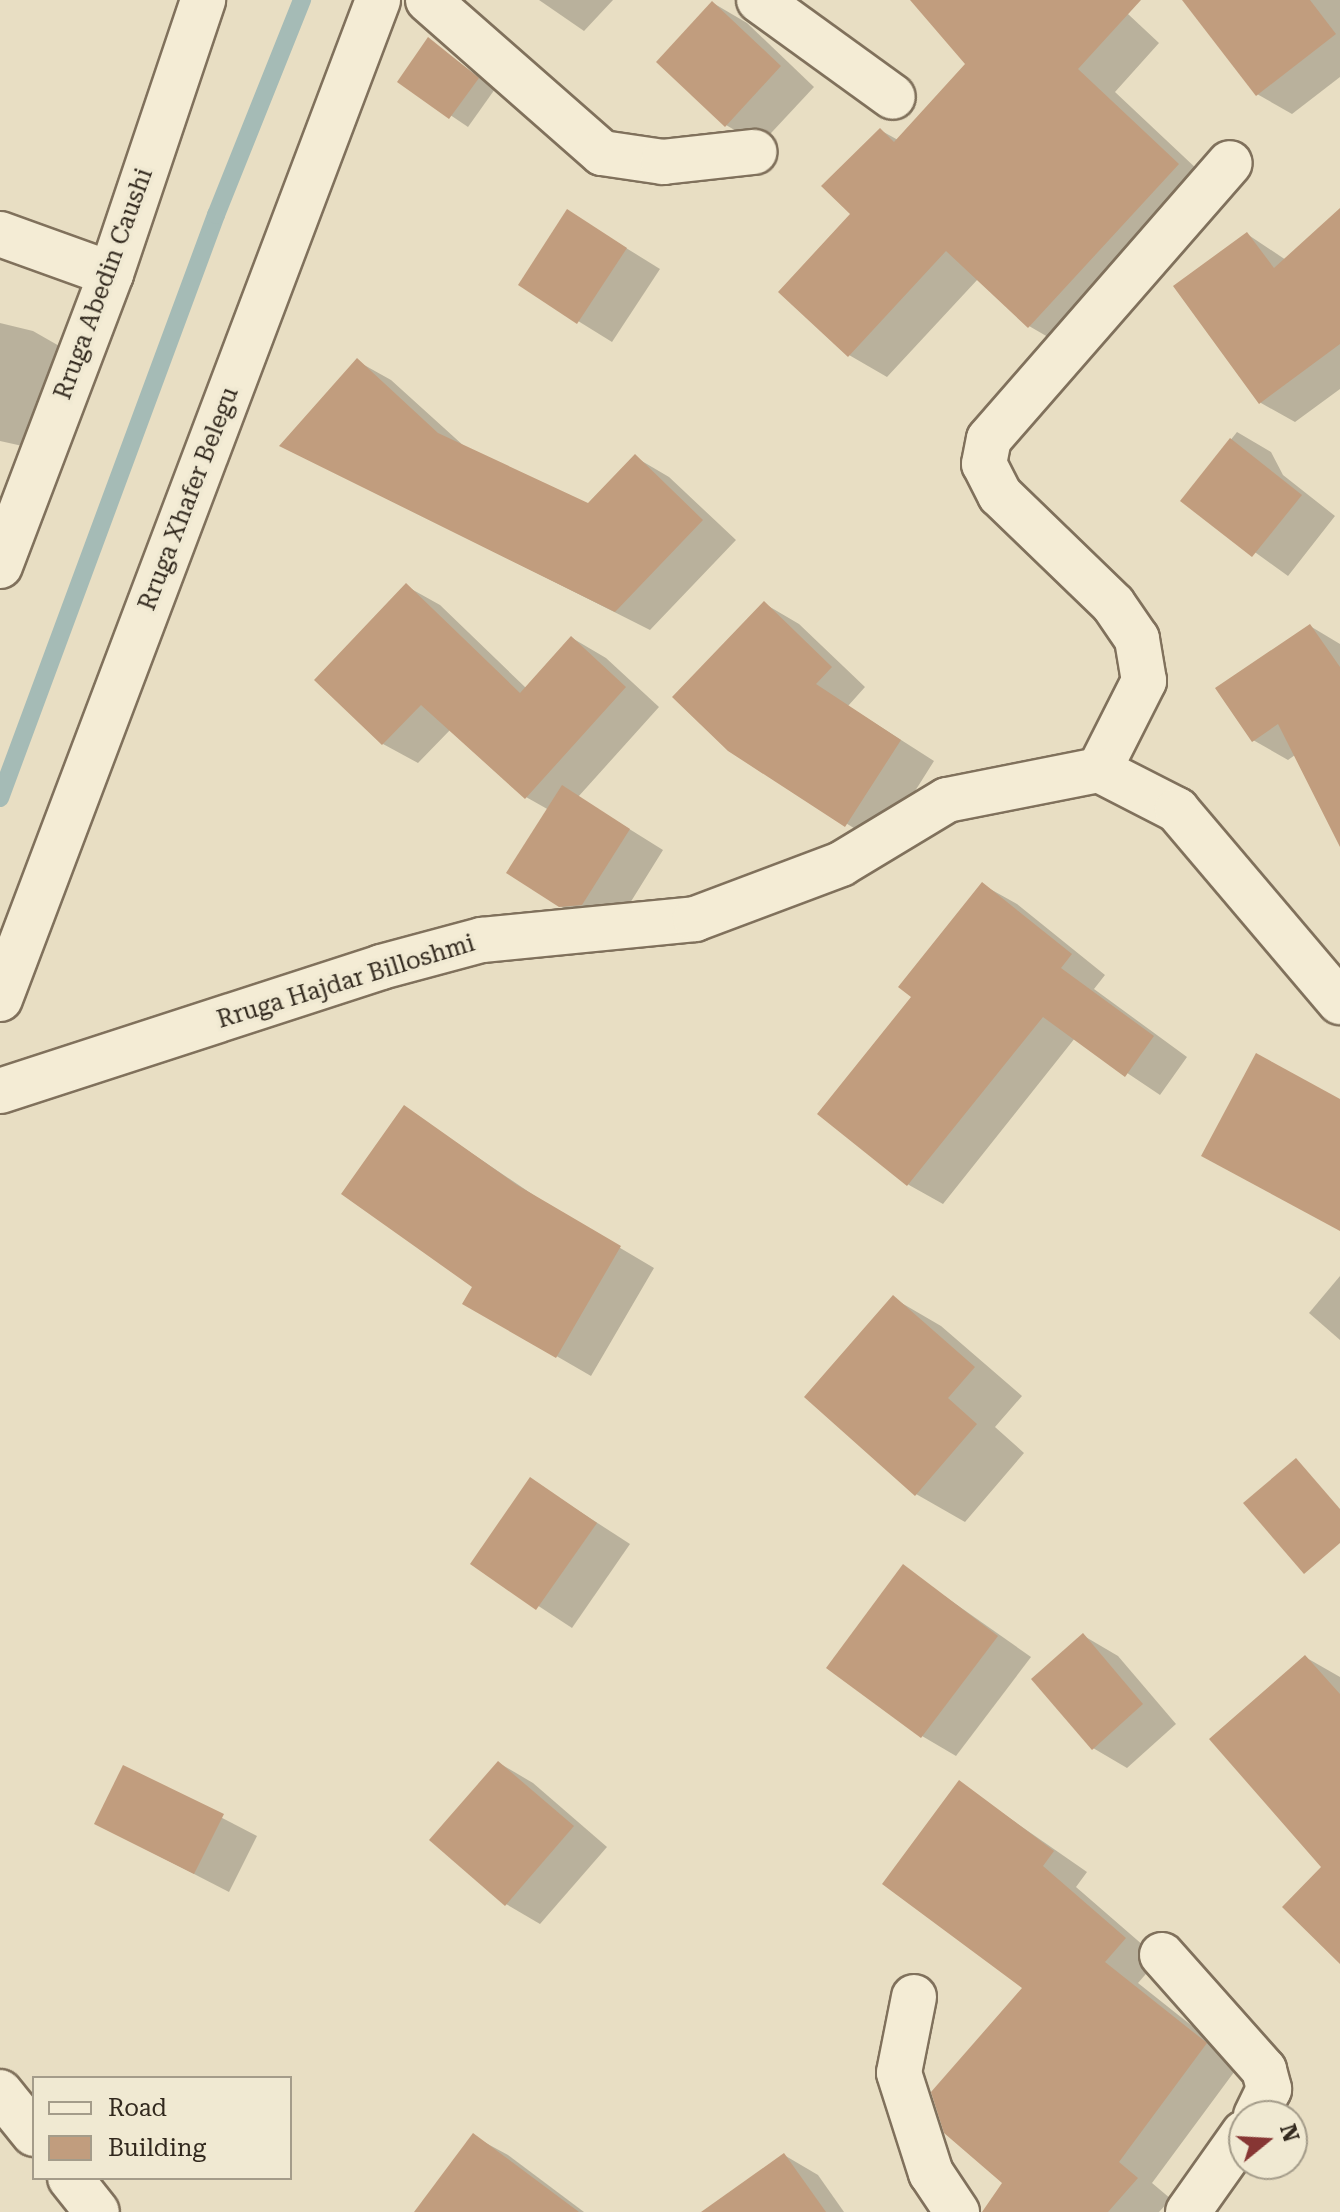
<!DOCTYPE html>
<html>
<head>
<meta charset="utf-8">
<style>
	body { margin:0 }
	#map { position:relative; width:1340px; height:2212px; overflow:hidden; background:#e8dec3; font-family:"Roboto Serif",serif }
	div>[style] { position:absolute }
	[style*='--x'] { left:calc(var(--x)*1px); top:calc(var(--y)*1px); width:calc(var(--w)*1px); rotate:calc(var(--a)*1deg) }
	.shadow>* { inset:0; background:#0003 }
	.stream>* { height:18px; margin:-9px; padding:0 9px; transform-origin:9px; border-radius:9px; background:#a5bbb6 }
	.building>* { inset:0; background:#c19d7e }
	.roads { filter:drop-shadow(2px 0 #80715c) drop-shadow(-2px 0 #80715c) drop-shadow(0 2px #80715c) drop-shadow(0 -2px #80715c) }
	.minor>* { height:44px; margin:-22px; padding:0 22px; transform-origin:22px; border-radius:22px; background:#f4ecd5 }
	.secondary>* { height:44px; margin:-22px; padding:0 22px; transform-origin:22px; border-radius:22px; background:#f4ecd5 }
	span { translate:-50% -50%; white-space:nowrap; text-align:center; line-height:1.15; -webkit-text-stroke:7px #f0e9d2; paint-order:stroke }
	.street-label { font-size:24px; color:#32291e }
	.legend { position:absolute; left:32px; top:2076px; width:260px; height:104px; box-sizing:border-box; background:#f0e9d2; border:2px solid #a49c8a; margin:0; padding:10px 14px; list-style:none; font-size:24px; color:#32291e }
	.legend li { display:flex; align-items:center; gap:16px; height:40px }
	.legend b { width:40px; border:2px solid #a49c8a }
	.north { position:absolute; left:1228px; top:2100px; width:80px; height:80px; box-sizing:border-box; background:#f0e9d2; border:2px solid #a49c8a; border-radius:50%; rotate:72deg; font-size:22px; font-weight:700; line-height:32px; text-align:center; color:#32291e }
	.north::after { content:''; display:block; margin:auto; width:28px; height:36px; background:#873634; clip-path:polygon(50% 0,100% 100%,50% 72%,0 100%) }
</style>
</head>
<body>
<div id="map">
	<div class="shadow">
		<div style="clip-path:polygon(539px 0,613px 0,584px 31px)"></div>
		<div style="clip-path:polygon(913px 0,1113px 0,1159px 43px,1115px 92px,1216px 187px,1067px 348px,1029px 326px,978px 279px,887px 377px,849px 355px,853px 214px,880px 130px,898px 140px,968px 64px)"></div>
		<div style="clip-path:polygon(1207px 0,1340px 0,1340px 77px,1292px 114px,1257px 94px)"></div>
		<div style="clip-path:polygon(713px 3px,747px 23px,814px 87px,760px 145px,726px 125px)"></div>
		<div style="clip-path:polygon(429px 40px,495px 89px,468px 127px,400px 81px)"></div>
		<div style="clip-path:polygon(1340px 211px,1340px 389px,1295px 422px,1261px 403px,1247px 234px,1286px 260px)"></div>
		<div style="clip-path:polygon(568px 212px,660px 269px,612px 342px,520px 285px)"></div>
		<div style="clip-path:polygon(0 323px,33px 331px,68px 351px,45px 451px,0 441px)"></div>
		<div style="clip-path:polygon(357px 361px,391px 380px,465px 447px,588px 506px,635px 457px,669px 477px,736px 540px,650px 630px,282px 445px)"></div>
		<div style="clip-path:polygon(1237px 432px,1271px 452px,1283px 475px,1335px 516px,1288px 576px,1183px 500px)"></div>
		<div style="clip-path:polygon(406px 586px,440px 605px,526px 688px,572px 638px,606px 658px,659px 707px,578px 797px,663px 850px,617px 924px,595px 926px,560px 906px,549px 810px,526px 797px,451px 729px,418px 763px,383px 744px)"></div>
		<div style="clip-path:polygon(765px 604px,799px 624px,865px 687px,848px 706px,934px 761px,881px 845px,729px 750px)"></div>
		<div style="clip-path:polygon(1310px 626px,1340px 644px,1340px 816px,1295px 755px,1288px 760px,1253px 740px)"></div>
		<div style="clip-path:polygon(983px 885px,1017px 904px,1105px 975px,1094px 989px,1187px 1057px,1160px 1095px,1075px 1038px,943px 1204px,909px 1185px,820px 1114px,914px 997px)"></div>
		<div style="clip-path:polygon(405px 1108px,551px 1207px,654px 1268px,591px 1376px,465px 1303px,475px 1286px)"></div>
		<div style="clip-path:polygon(1340px 1276px,1340px 1340px,1309px 1313px)"></div>
		<div style="clip-path:polygon(893px 1298px,941px 1326px,1022px 1396px,995px 1427px,1024px 1453px,965px 1522px,916px 1494px)"></div>
		<div style="clip-path:polygon(531px 1480px,630px 1544px,572px 1628px,473px 1563px)"></div>
		<div style="clip-path:polygon(903px 1567px,1031px 1657px,956px 1756px,922px 1736px)"></div>
		<div style="clip-path:polygon(1084px 1636px,1118px 1656px,1176px 1724px,1127px 1768px,1093px 1748px)"></div>
		<div style="clip-path:polygon(1305px 1657px,1340px 1677px,1340px 1961px,1324px 1867px)"></div>
		<div style="clip-path:polygon(499px 1763px,533px 1783px,607px 1847px,540px 1924px,506px 1904px)"></div>
		<div style="clip-path:polygon(124px 1767px,257px 1836px,229px 1892px,97px 1824px)"></div>
		<div style="clip-path:polygon(959px 1783px,1087px 1872px,1076px 1887px,1159px 1959px,1138px 1983px,1240px 2064px,1152px 2183px,1171px 2199px,1159px 2212px,1020px 2212px,1005px 2183px,1025px 1987px)"></div>
		<div style="clip-path:polygon(473px 2136px,508px 2155px,584px 2212px,417px 2212px)"></div>
		<div style="clip-path:polygon(784px 2155px,818px 2175px,844px 2212px,740px 2212px)"></div>
	</div>
	<div class="stream">
		<div style="--x:0;--y:798;--w:622;--a:-69.67"></div>
		<div style="--x:216;--y:215;--w:232;--a:-68.2"></div>
	</div>
	<div class="building">
		<div style="clip-path:polygon(910px 0,1141px 0,1078px 69px,1179px 164px,1028px 328px,946px 251px,848px 357px,778px 292px,850px 214px,821px 186px,880px 128px,894px 142px,965px 64px)"></div>
		<div style="clip-path:polygon(1182px 0,1310px 0,1336px 34px,1256px 96px)"></div>
		<div style="clip-path:polygon(712px 1px,781px 66px,725px 127px,656px 62px)"></div>
		<div style="clip-path:polygon(428px 37px,479px 78px,449px 119px,397px 82px)"></div>
		<div style="clip-path:polygon(1340px 208px,1340px 344px,1259px 404px,1173px 286px,1247px 232px,1274px 268px)"></div>
		<div style="clip-path:polygon(567px 209px,627px 248px,577px 324px,518px 285px)"></div>
		<div style="clip-path:polygon(357px 358px,438px 433px,588px 503px,635px 454px,703px 520px,615px 612px,279px 446px)"></div>
		<div style="clip-path:polygon(1230px 438px,1302px 495px,1252px 557px,1180px 501px)"></div>
		<div style="clip-path:polygon(406px 583px,520px 693px,571px 636px,626px 687px,525px 799px,421px 705px,382px 745px,314px 680px)"></div>
		<div style="clip-path:polygon(764px 601px,832px 667px,816px 684px,901px 740px,845px 827px,728px 751px,672px 697px)"></div>
		<div style="clip-path:polygon(1310px 624px,1340px 667px,1340px 847px,1278px 724px,1252px 742px,1215px 688px)"></div>
		<div style="clip-path:polygon(562px 785px,630px 829px,582px 905px,559px 907px,506px 873px)"></div>
		<div style="clip-path:polygon(982px 882px,1072px 954px,1061px 968px,1154px 1036px,1125px 1077px,1043px 1017px,907px 1186px,817px 1114px,911px 997px,898px 987px)"></div>
		<div style="clip-path:polygon(1256px 1053px,1340px 1099px,1340px 1231px,1201px 1156px)"></div>
		<div style="clip-path:polygon(404px 1105px,517px 1185px,621px 1246px,556px 1358px,462px 1304px,472px 1287px,341px 1194px)"></div>
		<div style="clip-path:polygon(893px 1295px,975px 1367px,948px 1398px,977px 1424px,915px 1496px,804px 1397px)"></div>
		<div style="clip-path:polygon(1296px 1458px,1340px 1509px,1340px 1543px,1304px 1574px,1243px 1503px)"></div>
		<div style="clip-path:polygon(530px 1477px,597px 1523px,536px 1610px,470px 1564px)"></div>
		<div style="clip-path:polygon(903px 1564px,998px 1636px,921px 1738px,826px 1668px)"></div>
		<div style="clip-path:polygon(1083px 1633px,1143px 1704px,1092px 1750px,1031px 1679px)"></div>
		<div style="clip-path:polygon(1305px 1655px,1340px 1694px,1340px 1964px,1282px 1907px,1321px 1867px,1209px 1739px)"></div>
		<div style="clip-path:polygon(498px 1761px,574px 1826px,505px 1906px,429px 1840px)"></div>
		<div style="clip-path:polygon(123px 1765px,224px 1814px,194px 1874px,94px 1824px)"></div>
		<div style="clip-path:polygon(959px 1780px,1054px 1851px,1043px 1866px,1126px 1938px,1105px 1962px,1207px 2043px,1119px 2162px,1138px 2178px,1108px 2212px,982px 2212px,1002px 2183px,944px 2133px,931px 2092px,1022px 1988px,882px 1884px)"></div>
		<div style="clip-path:polygon(473px 2133px,579px 2212px,414px 2212px)"></div>
		<div style="clip-path:polygon(784px 2153px,826px 2212px,701px 2212px)"></div>
	</div>
	<div class="roads">
		<div class="minor">
			<div style="--x:428;--y:0;--w:232;--a:41.3"></div>
			<div style="--x:602;--y:153;--w:62;--a:8.4"></div>
			<div style="--x:663;--y:162;--w:92;--a:-6.3"></div>
			<div style="--x:759;--y:0;--w:165;--a:35.9"></div>
			<div style="--x:0;--y:234;--w:118;--a:19.8"></div>
			<div style="--x:1099;--y:770;--w:100;--a:-63.2"></div>
			<div style="--x:1144;--y:681;--w:43;--a:-99.5"></div>
			<div style="--x:1137;--y:639;--w:42;--a:-124.4"></div>
			<div style="--x:1113;--y:604;--w:157;--a:-136"></div>
			<div style="--x:1000;--y:495;--w:35;--a:-117"></div>
			<div style="--x:984;--y:464;--w:25;--a:-79"></div>
			<div style="--x:989;--y:439;--w:366;--a:-48.9"></div>
			<div style="--x:0;--y:999;--w:1068;--a:-69.27"></div>
			<div style="--x:0;--y:1091;--w:401;--a:-18"></div>
			<div style="--x:381;--y:967;--w:105;--a:-15"></div>
			<div style="--x:482;--y:940;--w:214;--a:-5.6"></div>
			<div style="--x:695;--y:919;--w:156;--a:-20.6"></div>
			<div style="--x:841;--y:864;--w:124;--a:-31.1"></div>
			<div style="--x:947;--y:800;--w:155;--a:-11.2"></div>
			<div style="--x:1099;--y:770;--w:88;--a:27.1"></div>
			<div style="--x:1177;--y:810;--w:252;--a:49.7"></div>
			<div style="--x:1162;--y:1955;--w:154;--a:48.4"></div>
			<div style="--x:1264;--y:2070;--w:20;--a:75"></div>
			<div style="--x:1269;--y:2089;--w:30;--a:116"></div>
			<div style="--x:914;--y:1997;--w:77;--a:101.2"></div>
			<div style="--x:899;--y:2073;--w:105;--a:72.3"></div>
			<div style="--x:931;--y:2173;--w:47;--a:56.3"></div>
			<div style="--x:1188;--y:2212;--w:97;--a:-54.7"></div>
		</div>
		<div class="secondary">
			<div style="--x:0;--y:566;--w:312;--a:-69.2"></div>
			<div style="--x:111;--y:274;--w:289;--a:-71.4"></div>
			<div style="--x:0;--y:2092;--w:54;--a:51"></div>
			<div style="--x:70;--y:2178;--w:43;--a:51.5"></div>
		</div>
	</div>
	<div class="street-label">
		<span style="left:104px;top:284px;rotate:-70deg">Rruga Abedin Caushi</span>
		<span style="left:189px;top:499px;rotate:-69deg">Rruga Xhafer Belegu</span>
		<span style="left:346px;top:982px;rotate:-17deg">Rruga Hajdar Billoshmi</span>
	</div>
	<ul class="legend">
	<li><b style="height:10px;background:#f4ecd5"></b>Road</li>
	<li><b style="height:22px;background:#c19d7e"></b>Building</li>
	</ul>
	<div class="north">N</div>
</div>
</body>
</html>
